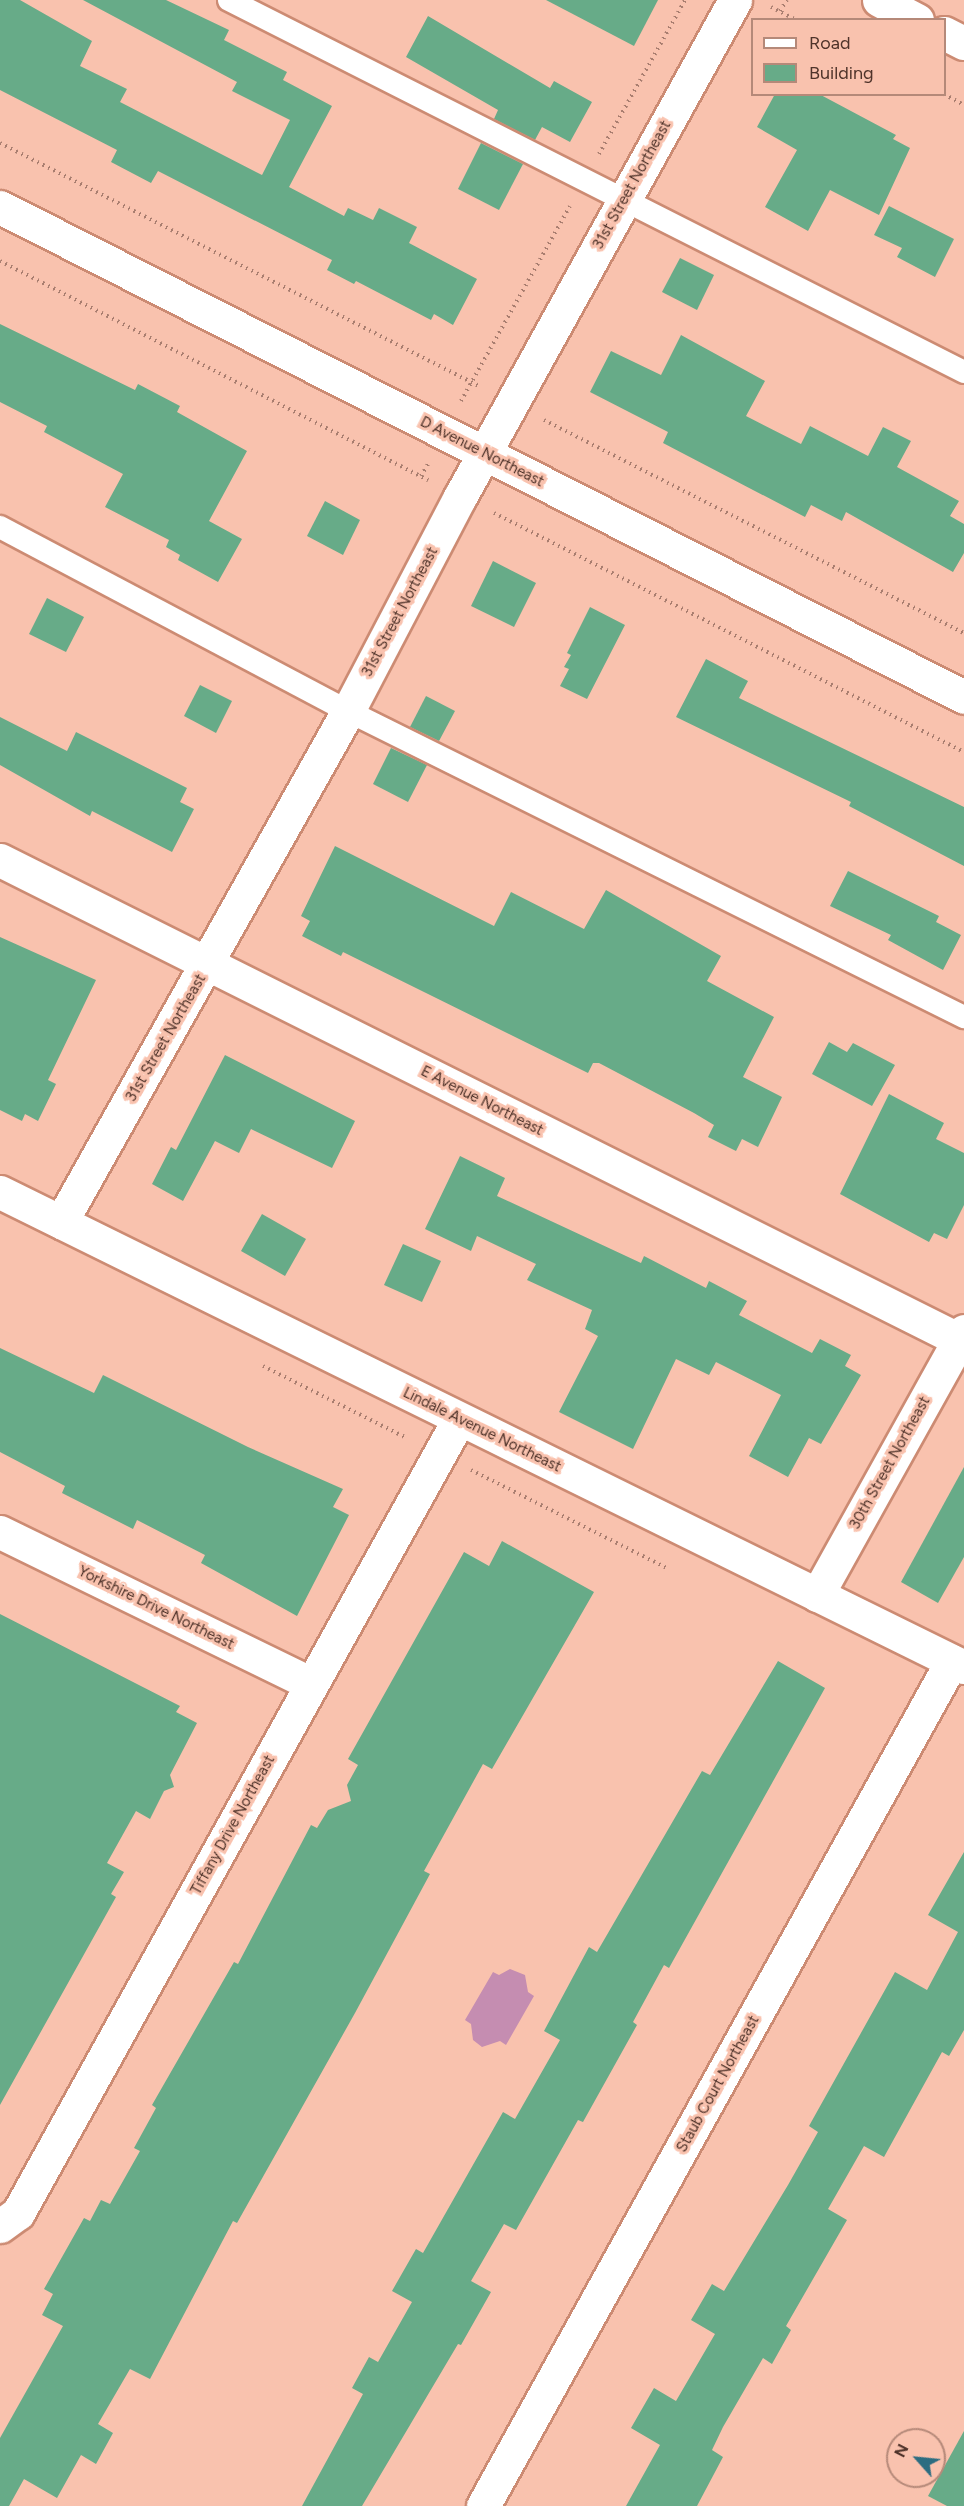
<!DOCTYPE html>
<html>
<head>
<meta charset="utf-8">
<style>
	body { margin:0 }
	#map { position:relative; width:964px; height:2506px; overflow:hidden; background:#f9c2ae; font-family:Figtree,sans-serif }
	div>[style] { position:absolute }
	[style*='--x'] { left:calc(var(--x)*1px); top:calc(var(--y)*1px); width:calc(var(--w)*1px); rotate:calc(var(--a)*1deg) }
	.water>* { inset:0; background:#c58db1 }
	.building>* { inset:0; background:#67ab88 }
	.path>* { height:4px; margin-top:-2px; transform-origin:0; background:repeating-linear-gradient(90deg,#a87d6f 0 1.5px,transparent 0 6px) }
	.roads { filter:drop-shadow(2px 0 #cc8b73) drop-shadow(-2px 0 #cc8b73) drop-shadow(0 2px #cc8b73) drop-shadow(0 -2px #cc8b73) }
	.service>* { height:22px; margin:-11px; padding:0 11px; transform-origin:11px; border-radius:11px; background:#fff }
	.minor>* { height:33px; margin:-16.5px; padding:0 16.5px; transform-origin:16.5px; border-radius:16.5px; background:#fff }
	span { translate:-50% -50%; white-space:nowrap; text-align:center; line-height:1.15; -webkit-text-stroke:6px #f9c2ae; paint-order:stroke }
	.street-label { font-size:15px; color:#4f332a }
	.legend { position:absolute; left:751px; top:18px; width:195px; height:78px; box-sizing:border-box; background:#f9c2ae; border:2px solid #b58979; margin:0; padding:8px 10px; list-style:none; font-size:18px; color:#4f332a }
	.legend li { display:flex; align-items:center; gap:12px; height:30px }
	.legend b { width:30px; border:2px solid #b58979 }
	.north { position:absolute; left:886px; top:2428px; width:60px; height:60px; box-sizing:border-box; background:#f9c2ae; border:2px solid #b58979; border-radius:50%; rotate:297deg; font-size:16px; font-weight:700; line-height:24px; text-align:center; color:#4f332a }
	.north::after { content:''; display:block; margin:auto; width:21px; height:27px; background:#2c6d81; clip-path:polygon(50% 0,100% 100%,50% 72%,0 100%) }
</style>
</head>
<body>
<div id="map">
	<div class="water">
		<div style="clip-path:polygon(510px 1969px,525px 1975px,528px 1992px,534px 1996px,506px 2045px,500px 2041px,482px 2047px,473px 2040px,471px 2024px,465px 2020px,493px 1972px,499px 1975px)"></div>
	</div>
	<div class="building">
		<div style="clip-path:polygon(0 0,20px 0,92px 41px,80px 66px,127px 89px,120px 102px,262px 175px,290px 120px,232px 91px,237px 82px,83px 0,166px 0,229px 30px,224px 40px,287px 72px,283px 80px,332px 106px,289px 187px,344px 216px,348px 208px,373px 220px,379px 208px,417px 227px,409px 243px,477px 279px,453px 325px,434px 314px,431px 320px,356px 281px,354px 284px,327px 270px,332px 260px,158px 171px,151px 183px,111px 162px,117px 150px,0 90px)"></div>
		<div style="clip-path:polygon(546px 0,658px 0,634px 46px)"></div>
		<div style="clip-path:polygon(428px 16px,550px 88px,554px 81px,592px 102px,570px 142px,542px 127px,535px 140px,494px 119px,498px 110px,406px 57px)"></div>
		<div style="clip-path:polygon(775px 94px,819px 94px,896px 135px,893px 139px,910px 148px,879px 215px,830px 190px,808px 231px,765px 207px,797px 150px,757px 127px)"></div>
		<div style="clip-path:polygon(481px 143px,523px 164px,499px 210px,458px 189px)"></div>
		<div style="clip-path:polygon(889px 206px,954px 239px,935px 277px,897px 257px,902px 248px,874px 235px)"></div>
		<div style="clip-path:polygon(680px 258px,714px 275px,697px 310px,662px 292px)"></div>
		<div style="clip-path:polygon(0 324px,135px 390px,138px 384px,180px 406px,177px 412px,247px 451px,209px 521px,242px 539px,218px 582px,178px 560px,180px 555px,166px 547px,169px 540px,105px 507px,123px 474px,44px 432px,47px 426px,0 402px)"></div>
		<div style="clip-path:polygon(681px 335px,765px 381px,746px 416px,801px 444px,810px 426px,868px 456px,883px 427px,911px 441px,897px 467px,959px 501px,950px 516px,964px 524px,964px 553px,953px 572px,846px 512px,842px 521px,811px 505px,805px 517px,663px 443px,668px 432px,590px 392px,611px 351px,661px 375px)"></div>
		<div style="clip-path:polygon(325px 501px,360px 520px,343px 555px,307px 536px)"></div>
		<div style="clip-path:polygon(493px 561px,536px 583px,514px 627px,471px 606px)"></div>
		<div style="clip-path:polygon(47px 598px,84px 617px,66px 652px,29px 634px)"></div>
		<div style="clip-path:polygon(590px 607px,625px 625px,587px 699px,560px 686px,569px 669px,564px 667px,571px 655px,567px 653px)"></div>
		<div style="clip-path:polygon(706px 659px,748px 681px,739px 698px,964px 807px,964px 866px,849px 806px,851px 802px,676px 717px)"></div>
		<div style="clip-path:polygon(200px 685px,232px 701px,216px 733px,184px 716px)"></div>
		<div style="clip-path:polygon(426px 696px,455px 711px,439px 741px,410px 727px)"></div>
		<div style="clip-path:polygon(0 717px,67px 751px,76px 732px,187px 788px,180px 802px,194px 809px,172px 852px,92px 811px,90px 816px,0 765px)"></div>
		<div style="clip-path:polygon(391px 748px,427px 765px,408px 802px,373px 784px)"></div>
		<div style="clip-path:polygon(335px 846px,494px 926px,511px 892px,584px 929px,606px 890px,721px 956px,707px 981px,774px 1017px,743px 1077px,782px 1097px,758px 1147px,742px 1139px,736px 1151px,708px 1137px,714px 1125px,694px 1113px,599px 1063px,593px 1063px,588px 1073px,343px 952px,341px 956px,302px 936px,310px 921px,301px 916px)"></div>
		<div style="clip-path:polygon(848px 871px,939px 916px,936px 922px,961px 935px,943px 970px,888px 940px,891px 935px,830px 906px)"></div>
		<div style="clip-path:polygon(0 937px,96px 980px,48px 1080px,56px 1084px,38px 1121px,25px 1114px,22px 1121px,0 1110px)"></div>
		<div style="clip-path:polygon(829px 1042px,847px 1052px,853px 1043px,895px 1065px,872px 1106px,812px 1074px)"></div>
		<div style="clip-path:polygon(225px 1055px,355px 1121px,332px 1168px,251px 1129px,239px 1153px,215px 1141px,183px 1201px,152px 1184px,171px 1147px,176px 1150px)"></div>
		<div style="clip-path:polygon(889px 1094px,944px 1123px,936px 1139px,964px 1153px,964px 1205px,947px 1239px,934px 1233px,929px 1242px,840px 1194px)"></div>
		<div style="clip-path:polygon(460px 1156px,505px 1178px,497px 1196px,641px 1263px,644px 1256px,706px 1288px,709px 1281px,747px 1301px,739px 1315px,812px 1353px,820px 1339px,851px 1355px,845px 1366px,861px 1375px,821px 1444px,809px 1438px,788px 1477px,749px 1456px,781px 1395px,716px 1362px,709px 1375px,676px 1359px,633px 1449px,559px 1412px,598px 1336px,585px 1329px,592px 1310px,527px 1280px,536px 1264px,477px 1236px,471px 1251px,425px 1229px)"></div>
		<div style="clip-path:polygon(262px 1214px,306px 1239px,285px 1276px,241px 1251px)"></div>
		<div style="clip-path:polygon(403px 1244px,441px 1261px,422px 1302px,384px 1285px)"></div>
		<div style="clip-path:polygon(0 1348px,94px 1393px,103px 1375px,248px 1447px,343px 1489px,333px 1507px,349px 1515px,297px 1616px,201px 1563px,205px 1555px,137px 1520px,133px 1529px,62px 1493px,65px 1486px,0 1452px)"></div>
		<div style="clip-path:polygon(964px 1467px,964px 1557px,938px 1603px,901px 1582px)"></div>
		<div style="clip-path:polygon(502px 1541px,594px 1592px,492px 1769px,483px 1764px,424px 1871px,430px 1874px,355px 2013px,237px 2223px,233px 2221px,150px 2379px,130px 2369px,98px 2424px,113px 2433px,96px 2464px,81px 2455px,57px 2498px,24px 2479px,9px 2506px,0 2506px,0 2438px,63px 2326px,42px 2315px,53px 2294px,44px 2289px,84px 2218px,90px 2221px,101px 2200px,110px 2204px,140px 2151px,134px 2148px,156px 2108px,152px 2105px,234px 1962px,238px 1964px,311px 1825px,317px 1828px,328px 1810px,351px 1801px,347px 1785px,358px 1765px,348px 1759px,464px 1552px,489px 1566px)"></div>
		<div style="clip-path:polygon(0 1614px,180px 1706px,176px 1712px,197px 1723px,170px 1775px,174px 1787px,164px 1791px,150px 1819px,136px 1811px,107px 1863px,124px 1872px,111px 1894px,116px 1897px,0 2105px)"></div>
		<div style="clip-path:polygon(778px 1661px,825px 1688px,669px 1968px,664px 1965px,633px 2022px,637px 2025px,583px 2122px,578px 2120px,516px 2230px,504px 2224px,471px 2281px,491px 2292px,461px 2345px,458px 2344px,362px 2506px,302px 2506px,363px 2394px,352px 2388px,369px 2357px,378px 2362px,412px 2302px,392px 2291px,416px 2249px,423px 2253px,503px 2112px,515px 2119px,560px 2040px,544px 2031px,589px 1947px,597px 1952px,702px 1771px,710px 1775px)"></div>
		<div style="clip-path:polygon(964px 1852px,964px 2030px,949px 2056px,942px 2052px,884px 2157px,864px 2146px,828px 2209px,847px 2220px,786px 2326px,791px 2330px,772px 2364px,763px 2358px,723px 2427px,712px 2450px,723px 2457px,697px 2506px,626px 2506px,660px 2445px,631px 2428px,654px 2388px,676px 2401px,715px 2334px,691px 2320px,712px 2284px,724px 2291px,788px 2185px,818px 2132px,809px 2126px,895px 1972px,927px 1990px,958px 1932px,928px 1915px)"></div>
		<div style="clip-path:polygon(964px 2431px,964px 2506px,947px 2506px,928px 2496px)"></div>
	</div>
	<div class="path">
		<div style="--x:771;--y:7;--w:29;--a:27"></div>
		<div style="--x:780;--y:11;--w:13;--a:-58"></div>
		<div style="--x:944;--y:94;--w:23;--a:29"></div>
		<div style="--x:0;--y:143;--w:539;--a:26.9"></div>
		<div style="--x:599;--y:154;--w:176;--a:-60.8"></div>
		<div style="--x:0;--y:261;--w:481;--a:27.1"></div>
		<div style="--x:461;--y:401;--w:223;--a:-60.8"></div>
		<div style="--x:544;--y:420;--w:471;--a:26.9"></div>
		<div style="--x:421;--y:476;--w:14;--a:-60"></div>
		<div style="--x:494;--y:513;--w:527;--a:26.95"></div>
		<div style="--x:263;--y:1366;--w:161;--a:26.6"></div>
		<div style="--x:471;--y:1470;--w:219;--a:26.6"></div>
	</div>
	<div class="roads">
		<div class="service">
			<div style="--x:229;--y:0;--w:824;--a:26.84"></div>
			<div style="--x:0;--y:527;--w:394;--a:27.9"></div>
			<div style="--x:348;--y:711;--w:688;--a:26.42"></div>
		</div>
		<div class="minor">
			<div style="--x:879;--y:0;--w:43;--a:27.8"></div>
			<div style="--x:944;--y:33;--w:22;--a:27"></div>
			<div style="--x:0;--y:207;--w:1081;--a:26.94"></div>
			<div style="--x:0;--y:860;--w:1078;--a:26.57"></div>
			<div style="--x:0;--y:1192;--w:1075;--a:26.23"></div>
			<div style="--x:61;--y:1222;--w:586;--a:-60.68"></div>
			<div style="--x:348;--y:711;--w:242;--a:-62.4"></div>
			<div style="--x:460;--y:497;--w:568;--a:-61.04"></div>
			<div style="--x:0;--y:1532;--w:346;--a:26"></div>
			<div style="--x:817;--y:1595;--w:302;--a:-60.9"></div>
			<div style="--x:0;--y:2226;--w:22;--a:-36"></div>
			<div style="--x:18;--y:2213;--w:908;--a:-60.95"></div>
			<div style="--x:483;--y:2506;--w:966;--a:-60.97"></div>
		</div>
	</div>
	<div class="street-label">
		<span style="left:632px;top:185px;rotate:-61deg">31st Street Northeast</span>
		<span style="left:482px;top:452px;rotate:27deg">D Avenue Northeast</span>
		<span style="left:400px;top:612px;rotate:-62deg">31st Street Northeast</span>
		<span style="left:166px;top:1038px;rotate:-60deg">31st Street Northeast</span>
		<span style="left:482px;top:1101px;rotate:27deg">E Avenue Northeast</span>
		<span style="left:482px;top:1430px;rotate:26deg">Lindale Avenue Northeast</span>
		<span style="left:890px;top:1463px;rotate:-61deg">30th Street Northeast</span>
		<span style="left:156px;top:1608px;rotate:26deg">Yorkshire Drive Northeast</span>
		<span style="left:233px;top:1825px;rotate:-61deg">Tiffany Drive Northeast</span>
		<span style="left:718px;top:2084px;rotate:-61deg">Staub Court Northeast</span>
	</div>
	<ul class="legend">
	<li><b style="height:8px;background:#fff"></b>Road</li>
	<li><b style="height:16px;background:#67ab88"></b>Building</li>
	</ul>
	<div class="north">N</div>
</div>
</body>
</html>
